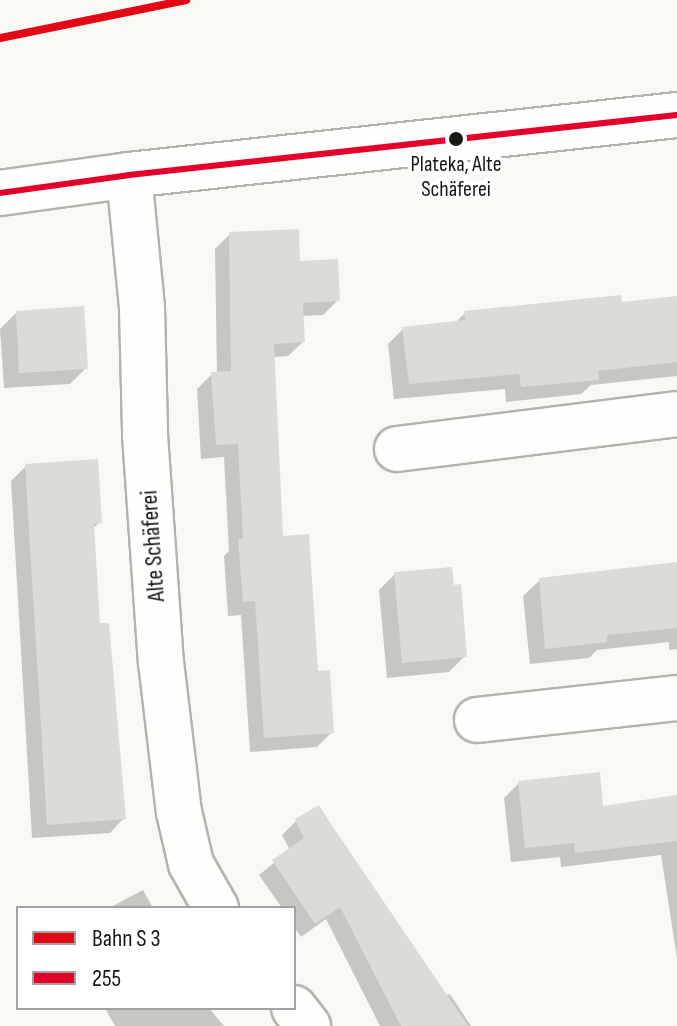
<!DOCTYPE html>
<html>
<head>
<meta charset="utf-8">
<style>
	body { margin:0 }
	#map { position:relative; width:677px; height:1026px; overflow:hidden; background:#f8f8f4; font-family:"Sofia Sans Condensed",sans-serif }
	div>[style] { position:absolute }
	[style*='--x'] { left:calc(var(--x)*1px); top:calc(var(--y)*1px); width:calc(var(--w)*1px); rotate:calc(var(--a)*1deg) }
	.shadow>* { inset:0; background:#0003 }
	.building>* { inset:0; background:#dbdbd8 }
	.roads { filter:drop-shadow(2px 0 #b2b2ae) drop-shadow(-2px 0 #b2b2ae) drop-shadow(0 2px #b2b2ae) drop-shadow(0 -2px #b2b2ae) }
	.street>* { height:44px; margin:-22px; padding:0 22px; transform-origin:22px; border-radius:22px; background:#fefefd }
	.bus-1>* { height:6px; margin:-3px; padding:0 3px; transform-origin:3px; border-radius:3px; background:#e4002b }
	.rail-1>* { height:8px; margin:-4px; padding:0 4px; transform-origin:4px; border-radius:4px; background:#e30614 }
	.dots>* { width:22px; height:22px; translate:-50% -50%; box-sizing:border-box; border:4px solid #fff; border-radius:50% }
	span { translate:-50% -50%; white-space:nowrap; text-align:center; line-height:1.15; -webkit-text-stroke:8px #fff; paint-order:stroke }
	.bus-label { font-size:22px; color:#171714 }
	.street-label { font-size:24px; color:#171714 }
	.legend { position:absolute; left:16px; top:906px; width:280px; height:104px; box-sizing:border-box; background:#fff; border:2px solid #a2a2a1; margin:0; padding:10px 14px; list-style:none; font-size:24px; color:#171714 }
	.legend li { display:flex; align-items:center; gap:16px; height:40px }
	.legend b { width:40px; border:2px solid #a2a2a1 }
</style>
</head>
<body>
<div id="map">
	<div class="shadow">
		<div style="clip-path:polygon(230px 234px,298px 263px,338px 300px,323px 315px,302px 316px,303px 342px,288px 356px,273px 357px,281px 538px,332px 732px,317px 747px,250px 752px,241px 615px,228px 616px,224px 556px,229px 551px,224px 457px,201px 459px,197px 389px,212px 374px,217px 374px,215px 249px)"></div>
		<div style="clip-path:polygon(677px 299px,677px 376px,591px 385px,581px 394px,506px 402px,505px 389px,394px 399px,388px 344px,403px 329px,455px 323px,465px 313px)"></div>
		<div style="clip-path:polygon(16px 313px,86px 368px,70px 384px,4px 388px,0 329px)"></div>
		<div style="clip-path:polygon(26px 466px,100px 522px,92px 529px,99px 625px,124px 818px,110px 833px,32px 838px,11px 481px)"></div>
		<div style="clip-path:polygon(677px 564px,677px 649px,669px 650px,669px 642px,597px 650px,589px 658px,530px 664px,523px 596px,540px 580px)"></div>
		<div style="clip-path:polygon(395px 574px,465px 656px,449px 672px,387px 678px,379px 590px)"></div>
		<div style="clip-path:polygon(519px 783px,602px 809px,677px 797px,677px 958px,661px 855px,561px 867px,560px 857px,511px 862px,504px 798px)"></div>
		<div style="clip-path:polygon(296px 821px,445px 996px,450px 994px,471px 1026px,380px 1026px,326px 919px,301px 937px,294px 927px,294px 908px,282px 908px,259px 875px,290px 850px,282px 835px)"></div>
		<div style="clip-path:polygon(143px 890px,153px 908px,109px 908px)"></div>
		<div style="clip-path:polygon(105px 1008px,209px 1008px,224px 1026px,115px 1026px)"></div>
	</div>
	<div class="building">
		<div style="clip-path:polygon(299px 229px,300px 261px,338px 259px,340px 301px,303px 303px,305px 342px,274px 344px,283px 536px,309px 534px,318px 671px,330px 670px,334px 733px,264px 738px,255px 601px,243px 602px,238px 539px,243px 539px,238px 444px,216px 445px,211px 372px,231px 371px,229px 232px)"></div>
		<div style="clip-path:polygon(621px 295px,622px 302px,677px 296px,677px 362px,598px 371px,599px 380px,521px 387px,519px 374px,409px 384px,402px 327px,465px 320px,464px 311px)"></div>
		<div style="clip-path:polygon(84px 306px,88px 369px,19px 373px,16px 311px)"></div>
		<div style="clip-path:polygon(98px 459px,102px 523px,94px 524px,100px 623px,109px 623px,126px 819px,47px 825px,25px 464px)"></div>
		<div style="clip-path:polygon(677px 562px,677px 628px,607px 635px,607px 642px,545px 649px,539px 578px)"></div>
		<div style="clip-path:polygon(452px 567px,454px 585px,461px 584px,467px 657px,402px 663px,394px 572px)"></div>
		<div style="clip-path:polygon(600px 772px,603px 806px,677px 795px,677px 841px,575px 853px,574px 843px,525px 848px,518px 781px)"></div>
		<div style="clip-path:polygon(319px 805px,329px 821px,468px 1026px,401px 1026px,340px 907px,315px 924px,272px 860px,304px 838px,295px 819px)"></div>
	</div>
	<div class="roads">
		<div class="street">
			<div style="--x:129;--y:175;--w:134;--a:84.4"></div>
			<div style="--x:142;--y:308;--w:127;--a:88.6"></div>
			<div style="--x:145;--y:435;--w:228;--a:86"></div>
			<div style="--x:161;--y:662;--w:151;--a:83.2"></div>
			<div style="--x:179;--y:812;--w:53;--a:77"></div>
			<div style="--x:191;--y:864;--w:51;--a:60.4"></div>
			<div style="--x:0;--y:193;--w:130;--a:-7.9"></div>
			<div style="--x:129;--y:175;--w:551;--a:-6.25"></div>
			<div style="--x:397;--y:449;--w:282;--a:-7.1"></div>
			<div style="--x:477;--y:720;--w:201;--a:-6.3"></div>
			<div style="--x:294;--y:1008;--w:23;--a:52"></div>
		</div>
	</div>
	<div class="bus-1">
		<div style="--x:0;--y:193;--w:130;--a:-7.9"></div>
		<div style="--x:129;--y:175;--w:551;--a:-6.25"></div>
	</div>
	<div class="rail-1">
		<div style="--x:0;--y:38;--w:190;--a:-11.5"></div>
	</div>
	<div class="dots">
		<div style="left:456px;top:139px;background:#171714"></div>
	</div>
	<div class="bus-label">
		<span style="left:456px;top:177px">Plateka, Alte<br>Schäferei</span>
	</div>
	<div class="street-label">
		<span style="left:153px;top:546px;rotate:-94deg">Alte Schäferei</span>
	</div>
	<ul class="legend">
	<li><b style="height:10px;background:#e30614"></b>Bahn S 3</li>
	<li><b style="height:10px;background:#e4002b"></b>255</li>
	</ul>
</div>
</body>
</html>
